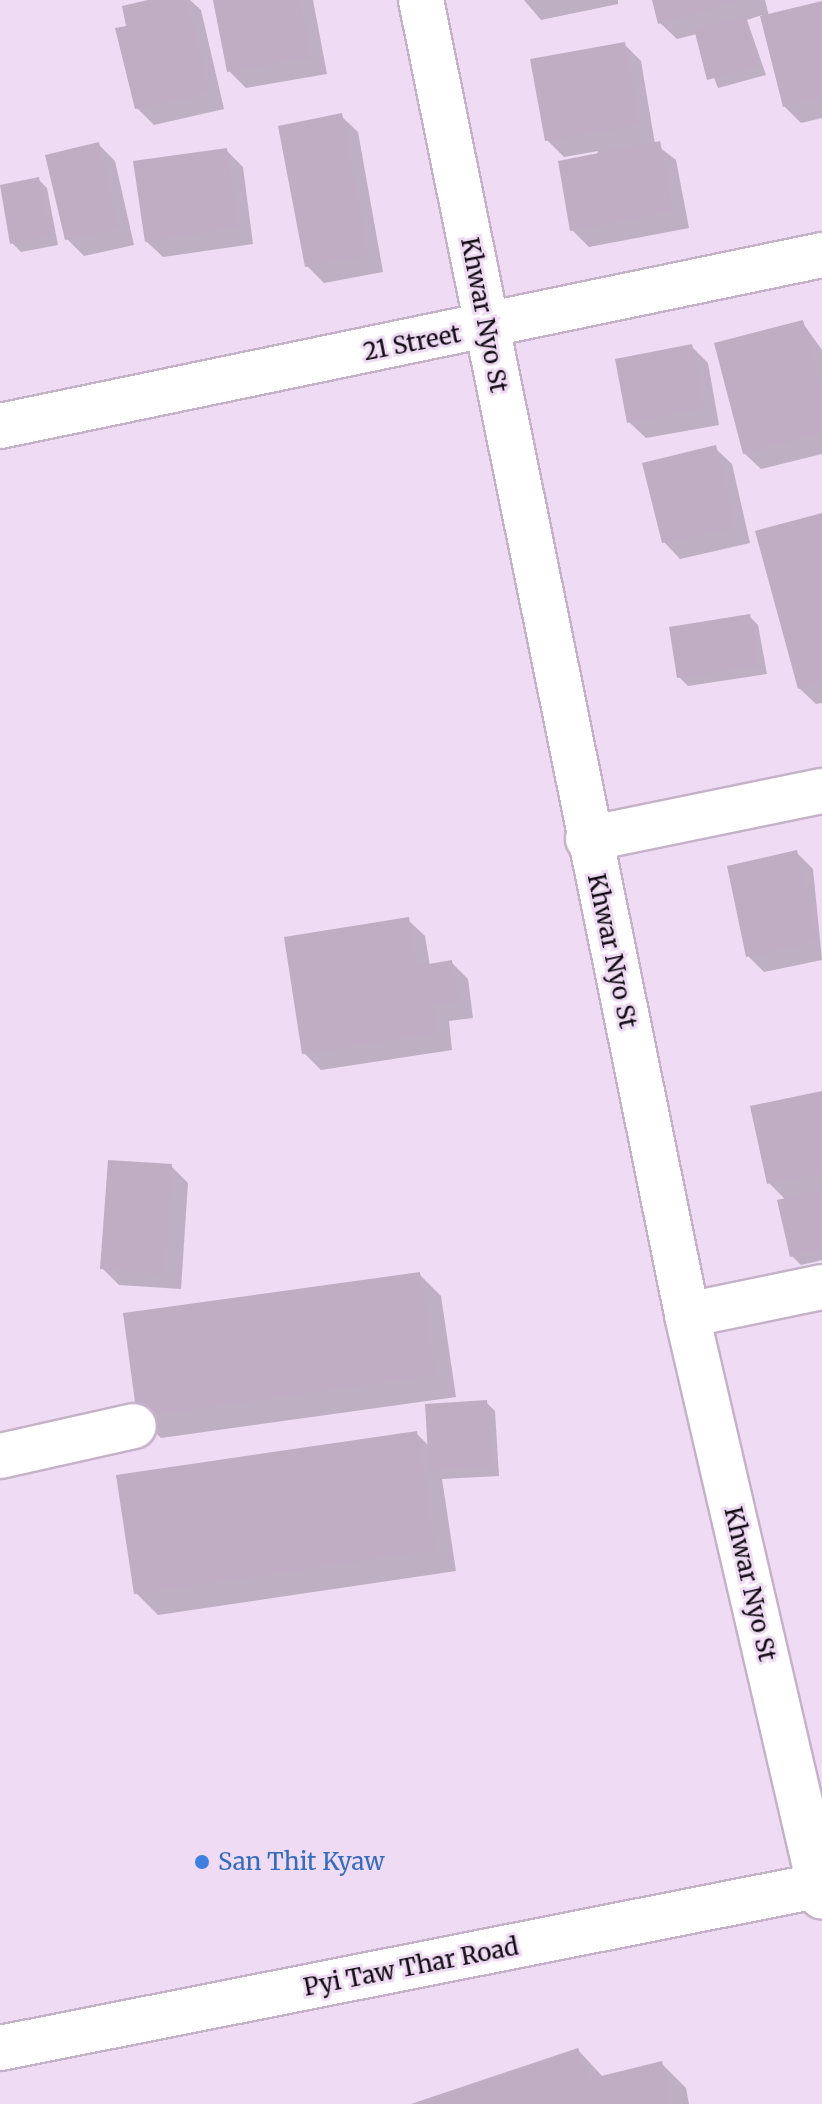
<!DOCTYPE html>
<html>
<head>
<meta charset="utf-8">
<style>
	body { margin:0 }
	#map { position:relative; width:822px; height:2104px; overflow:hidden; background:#efdbf3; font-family:Merriweather,serif }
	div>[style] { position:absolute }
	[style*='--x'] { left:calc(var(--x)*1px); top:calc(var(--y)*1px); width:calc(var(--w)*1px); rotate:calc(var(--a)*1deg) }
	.shadow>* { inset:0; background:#0003 }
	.building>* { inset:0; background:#c0adc4 }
	.roads { filter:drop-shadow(2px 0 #c5b2c9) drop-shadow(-2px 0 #c5b2c9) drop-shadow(0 2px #c5b2c9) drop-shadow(0 -2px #c5b2c9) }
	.minor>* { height:44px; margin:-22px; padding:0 22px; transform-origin:22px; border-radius:22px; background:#fff }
	.dots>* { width:22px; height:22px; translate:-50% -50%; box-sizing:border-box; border:4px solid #efdbf3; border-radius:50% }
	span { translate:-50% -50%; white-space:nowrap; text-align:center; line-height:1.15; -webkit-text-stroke:6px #efdbf3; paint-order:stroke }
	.street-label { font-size:24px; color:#0f0911 }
	.shop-label { font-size:24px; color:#366cbe }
	.left { translate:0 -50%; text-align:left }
</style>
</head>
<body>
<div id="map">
	<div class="shadow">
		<div style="clip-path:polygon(157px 0,190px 0,201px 10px,224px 109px,154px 125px,137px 108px,129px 27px)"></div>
		<div style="clip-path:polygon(215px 0,313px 0,327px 74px,246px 88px,229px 71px)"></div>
		<div style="clip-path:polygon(524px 0,618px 0,618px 4px,541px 20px)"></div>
		<div style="clip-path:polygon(654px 0,765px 0,769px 16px,822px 3px,822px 118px,801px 123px,784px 106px,762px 15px,747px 20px,766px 75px,718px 88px,697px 34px,677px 39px,660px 23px)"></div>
		<div style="clip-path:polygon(624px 44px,641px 61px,655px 144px,676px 160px,689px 228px,589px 247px,572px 230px,598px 151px,564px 157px,547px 140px)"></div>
		<div style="clip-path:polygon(341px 116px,358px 132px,383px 272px,324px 283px,307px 266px)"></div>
		<div style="clip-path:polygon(98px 144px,115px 161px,134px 245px,84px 256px,67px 239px)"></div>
		<div style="clip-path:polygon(226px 150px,243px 167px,253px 244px,163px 257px,146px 241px)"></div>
		<div style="clip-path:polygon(38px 179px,47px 188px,58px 245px,21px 252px,12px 243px)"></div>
		<div style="clip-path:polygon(802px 322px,822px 350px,822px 454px,761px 469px,744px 453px)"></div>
		<div style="clip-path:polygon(691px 346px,708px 363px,719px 425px,646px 438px,629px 422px)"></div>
		<div style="clip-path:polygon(715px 448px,732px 464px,750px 543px,680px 559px,664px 542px)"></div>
		<div style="clip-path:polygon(822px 515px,822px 703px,816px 704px,799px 688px)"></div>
		<div style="clip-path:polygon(749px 616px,758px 625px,767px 674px,688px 686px,679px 677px)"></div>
		<div style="clip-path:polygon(796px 852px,813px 869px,822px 960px,764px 972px,748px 956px)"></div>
		<div style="clip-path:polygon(408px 920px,425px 936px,430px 966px,451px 962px,468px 979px,473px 1018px,449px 1021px,452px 1050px,321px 1070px,304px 1053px)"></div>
		<div style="clip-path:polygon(822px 1094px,822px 1260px,801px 1265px,792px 1256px,786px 1200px,769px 1183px)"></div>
		<div style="clip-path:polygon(171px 1166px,188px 1183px,181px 1289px,119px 1285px,102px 1268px)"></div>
		<div style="clip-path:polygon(419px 1274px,441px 1296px,456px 1397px,161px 1438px,139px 1416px)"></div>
		<div style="clip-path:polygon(486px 1402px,495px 1411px,499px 1476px,442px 1479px,456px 1571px,158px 1615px,136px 1593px,416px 1433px,429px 1446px)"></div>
		<div style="clip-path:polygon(578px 2050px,603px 2077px,661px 2063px,686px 2088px,689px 2104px,413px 2104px)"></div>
	</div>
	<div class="building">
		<div style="clip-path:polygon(148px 0,187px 0,209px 93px,135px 109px,115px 28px,126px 26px,122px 6px)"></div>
		<div style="clip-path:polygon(213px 0,300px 0,311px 57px,227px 72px)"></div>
		<div style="clip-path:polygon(652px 0,739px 0,739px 1px,658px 24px)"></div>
		<div style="clip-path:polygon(822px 1px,822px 98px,783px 107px,760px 16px)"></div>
		<div style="clip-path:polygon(745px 15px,758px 66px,707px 80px,694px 29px)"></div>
		<div style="clip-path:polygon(625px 42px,639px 125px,545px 141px,530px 59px)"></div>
		<div style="clip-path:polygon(342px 113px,368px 255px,305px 267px,278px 126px)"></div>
		<div style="clip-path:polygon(660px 141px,673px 211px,570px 231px,558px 161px)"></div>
		<div style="clip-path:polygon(99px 142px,118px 228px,65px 240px,45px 155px)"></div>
		<div style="clip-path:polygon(227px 148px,238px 227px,145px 242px,133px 161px)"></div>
		<div style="clip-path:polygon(39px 177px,50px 236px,10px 244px,0 185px)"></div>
		<div style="clip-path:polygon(803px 320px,822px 392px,822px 433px,743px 454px,714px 343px)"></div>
		<div style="clip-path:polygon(692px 344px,704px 408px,627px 423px,615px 359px)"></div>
		<div style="clip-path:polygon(716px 445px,735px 527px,662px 543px,642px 463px)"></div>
		<div style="clip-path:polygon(822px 513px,822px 682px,798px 689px,755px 531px)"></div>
		<div style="clip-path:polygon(750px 614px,759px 665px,677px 678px,669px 627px)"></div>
		<div style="clip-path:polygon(797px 850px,817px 941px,746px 957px,727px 866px)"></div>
		<div style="clip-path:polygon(409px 917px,417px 966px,452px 960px,458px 1002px,433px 1005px,437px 1033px,302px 1054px,284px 937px)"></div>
		<div style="clip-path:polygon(822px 1091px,822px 1173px,767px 1184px,750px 1106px)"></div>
		<div style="clip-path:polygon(108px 1160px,172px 1164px,164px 1274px,100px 1269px)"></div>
		<div style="clip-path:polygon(822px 1189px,822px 1250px,790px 1257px,777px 1200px)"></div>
		<div style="clip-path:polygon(420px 1272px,435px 1375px,137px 1417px,123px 1313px)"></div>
		<div style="clip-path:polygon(487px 1400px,491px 1467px,429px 1471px,425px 1404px)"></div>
		<div style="clip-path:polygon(417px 1431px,435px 1550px,134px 1594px,116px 1475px)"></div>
		<div style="clip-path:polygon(578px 2048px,589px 2079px,662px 2061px,670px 2104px,411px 2104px)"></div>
	</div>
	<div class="roads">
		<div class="minor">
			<div style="--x:421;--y:0;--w:1342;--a:78.56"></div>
			<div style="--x:687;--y:1315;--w:597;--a:76.94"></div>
			<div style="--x:0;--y:426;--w:840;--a:-11.75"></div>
			<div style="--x:588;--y:839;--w:239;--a:-11.6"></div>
			<div style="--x:687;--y:1315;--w:138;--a:-11.7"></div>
			<div style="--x:0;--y:1456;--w:137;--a:-12.6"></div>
			<div style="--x:0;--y:2048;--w:838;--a:-11.22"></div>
		</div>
	</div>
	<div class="dots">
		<div style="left:202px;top:1862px;background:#3f7fe0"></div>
	</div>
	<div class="street-label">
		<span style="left:484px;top:315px;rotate:79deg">Khwar Nyo St</span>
		<span style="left:412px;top:343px;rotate:-11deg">21 Street</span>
		<span style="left:612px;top:951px;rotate:78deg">Khwar Nyo St</span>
		<span style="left:750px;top:1584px;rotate:77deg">Khwar Nyo St</span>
		<span style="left:411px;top:1967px;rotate:-11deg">Pyi Taw Thar Road</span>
	</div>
	<div class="shop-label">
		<span class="left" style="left:218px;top:1862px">San Thit Kyaw</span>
	</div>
</div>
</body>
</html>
